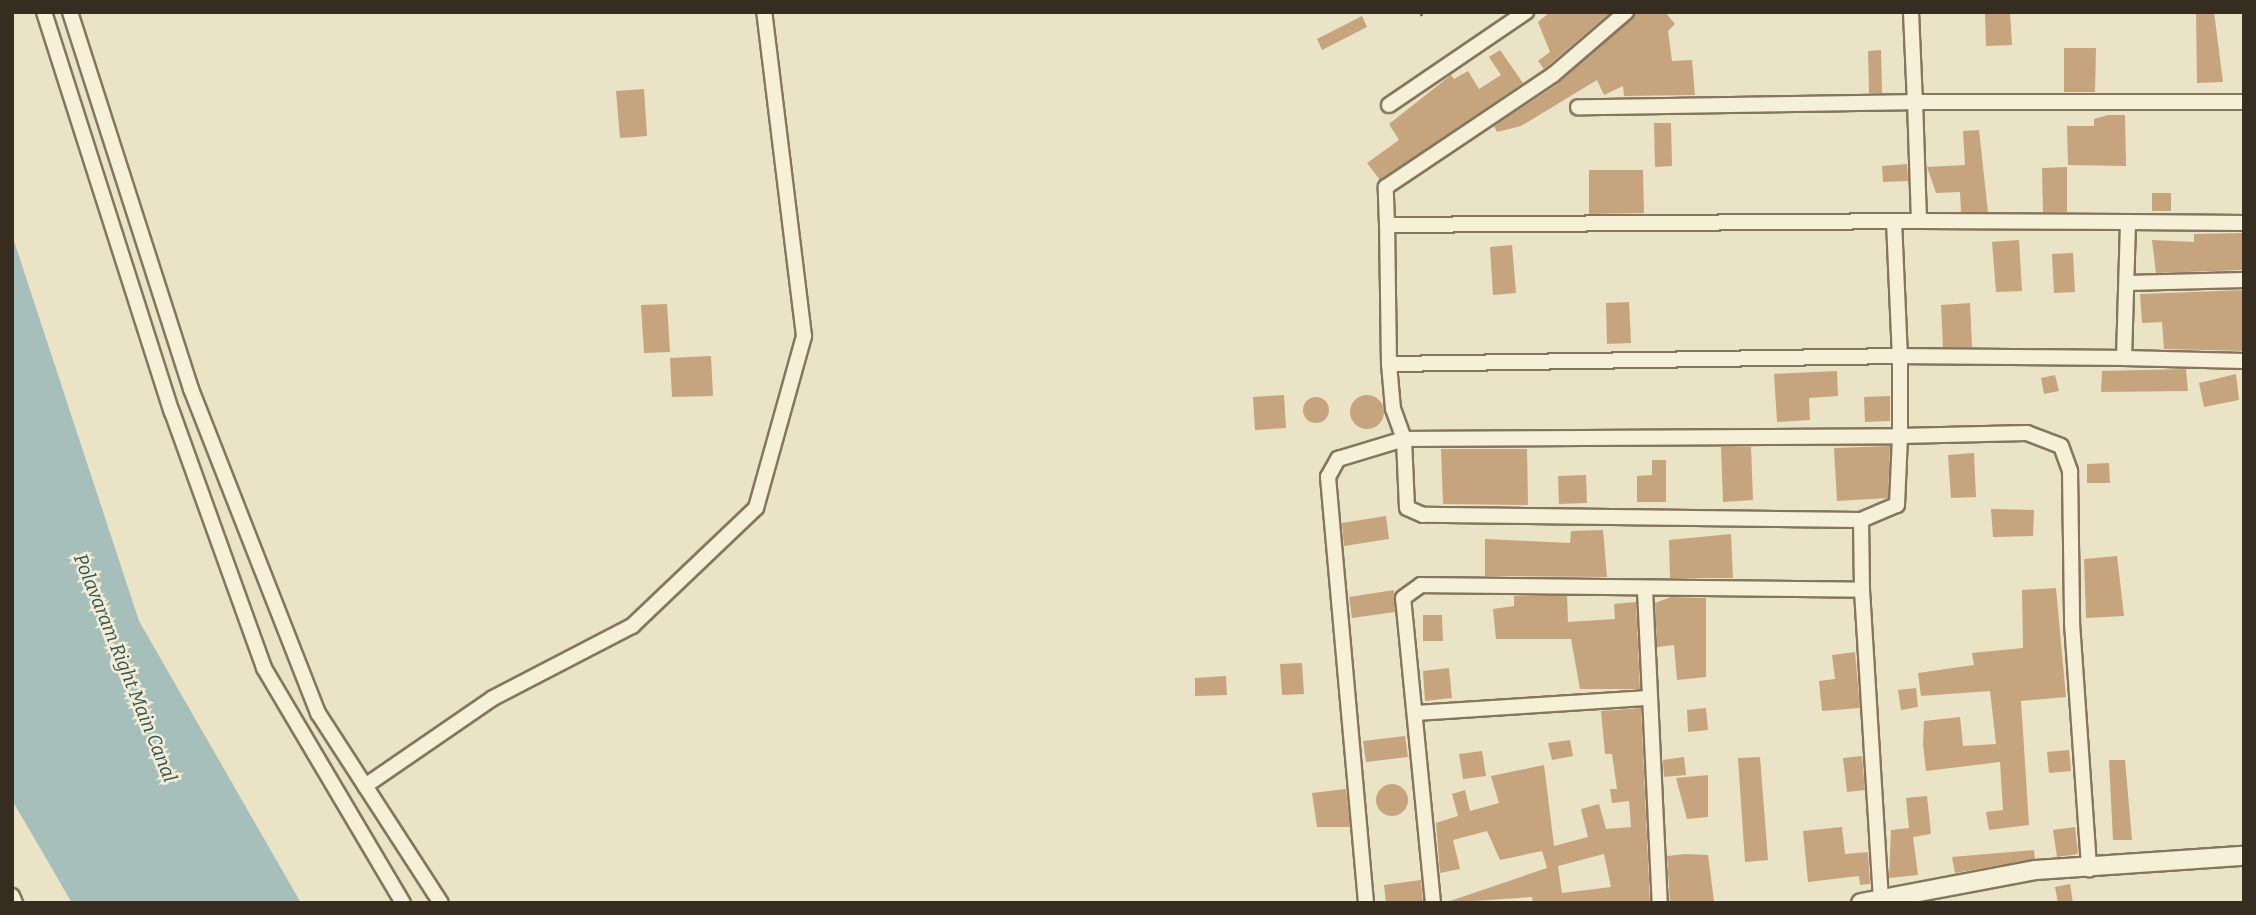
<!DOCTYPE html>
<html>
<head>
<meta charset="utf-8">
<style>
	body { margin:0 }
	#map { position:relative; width:2256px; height:915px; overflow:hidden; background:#ebe3c6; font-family:Bitter,serif }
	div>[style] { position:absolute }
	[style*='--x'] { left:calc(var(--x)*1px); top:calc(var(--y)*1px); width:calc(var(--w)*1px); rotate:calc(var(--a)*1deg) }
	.water>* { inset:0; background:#a7bfba }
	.building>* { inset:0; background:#c6a47e }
	.round { border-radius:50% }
	.path>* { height:2.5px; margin-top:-1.25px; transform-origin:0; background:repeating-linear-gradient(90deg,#85765d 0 5px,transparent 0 8.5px) }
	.roads { filter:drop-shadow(2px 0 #85765d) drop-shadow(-2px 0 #85765d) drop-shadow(0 2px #85765d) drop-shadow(0 -2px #85765d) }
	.minor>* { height:14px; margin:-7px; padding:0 7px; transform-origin:7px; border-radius:7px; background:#f6f0d8 }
	.tertiary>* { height:18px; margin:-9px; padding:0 9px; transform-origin:9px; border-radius:9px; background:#f6f0d8 }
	span { translate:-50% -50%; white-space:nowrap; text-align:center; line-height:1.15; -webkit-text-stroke:5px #f3edd5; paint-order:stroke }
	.water-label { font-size:19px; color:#305354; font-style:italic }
	.frame { position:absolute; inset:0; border:14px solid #362d20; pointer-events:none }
</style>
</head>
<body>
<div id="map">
	<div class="water">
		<div style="clip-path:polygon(12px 235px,139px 621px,301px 903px,72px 903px,12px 800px)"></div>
	</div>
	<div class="building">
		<div style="clip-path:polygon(1550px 12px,1611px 12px,1544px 69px,1538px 61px,1550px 52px,1538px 22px)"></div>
		<div style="clip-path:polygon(1635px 12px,1665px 12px,1675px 24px,1668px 31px,1672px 61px,1692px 60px,1695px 95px,1624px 96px,1623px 86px,1604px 95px,1597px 80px,1521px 126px,1497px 132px,1494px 126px,1556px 85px)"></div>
		<div style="clip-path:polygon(1985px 12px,2010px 12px,2012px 45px,1986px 46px)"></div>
		<div style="clip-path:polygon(2196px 12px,2214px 12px,2223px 82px,2197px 83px)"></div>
		<div style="clip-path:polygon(1362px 16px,1367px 27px,1322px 50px,1317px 39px)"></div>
		<div style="clip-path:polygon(2064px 48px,2096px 48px,2095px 92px,2064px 92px)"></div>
		<div style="clip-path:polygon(1500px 50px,1523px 83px,1380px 180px,1367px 163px,1399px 140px,1389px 124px,1451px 75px,1454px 79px,1468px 71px,1479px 89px,1501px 75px,1489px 57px)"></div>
		<div style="clip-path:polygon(1881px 50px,1882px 93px,1869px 93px,1868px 51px)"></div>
		<div style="clip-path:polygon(644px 89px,647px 136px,620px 138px,616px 91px)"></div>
		<div style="clip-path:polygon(2108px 115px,2125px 115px,2126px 166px,2068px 165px,2067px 126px,2094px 126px,2094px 119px)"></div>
		<div style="clip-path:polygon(1654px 123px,1671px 123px,1672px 166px,1655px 167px)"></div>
		<div style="clip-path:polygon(1979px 130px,1988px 212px,1961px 212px,1960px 192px,1936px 193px,1927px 167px,1965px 165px,1963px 131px)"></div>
		<div style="clip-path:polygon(1907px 164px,1908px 181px,1883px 182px,1882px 166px)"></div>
		<div style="clip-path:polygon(2067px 167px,2067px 212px,2043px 212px,2042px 168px)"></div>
		<div style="clip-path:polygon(1589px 170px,1643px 170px,1644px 213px,1589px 214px)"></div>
		<div style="clip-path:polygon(2152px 193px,2171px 193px,2171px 211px,2152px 211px)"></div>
		<div style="clip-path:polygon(2244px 233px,2244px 270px,2156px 273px,2152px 240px,2194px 242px,2194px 234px)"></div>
		<div style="clip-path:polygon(2019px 240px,2022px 291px,1996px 292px,1992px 242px)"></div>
		<div style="clip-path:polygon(1512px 245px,1516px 293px,1493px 295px,1490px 247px)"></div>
		<div style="clip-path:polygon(2073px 253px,2075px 292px,2054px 293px,2052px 254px)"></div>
		<div style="clip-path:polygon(2244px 290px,2244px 351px,2164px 349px,2162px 322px,2142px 323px,2140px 294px)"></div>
		<div style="clip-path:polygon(1629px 302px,1631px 343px,1607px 344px,1606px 303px)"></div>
		<div style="clip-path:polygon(1970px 303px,1972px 347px,1943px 347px,1941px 305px)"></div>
		<div style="clip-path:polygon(667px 304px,670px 352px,644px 353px,641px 305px)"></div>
		<div style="clip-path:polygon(711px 356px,713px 396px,672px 397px,670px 358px)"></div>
		<div style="clip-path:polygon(2186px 369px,2188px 391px,2101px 392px,2102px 371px)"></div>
		<div style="clip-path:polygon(1837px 371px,1838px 396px,1809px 398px,1810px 420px,1777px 422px,1774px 374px)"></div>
		<div style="clip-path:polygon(2236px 374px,2239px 400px,2204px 407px,2199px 383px)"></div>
		<div style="clip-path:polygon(2055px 375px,2059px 391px,2044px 394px,2041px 378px)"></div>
		<div class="round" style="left:1350px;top:395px;width:34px;height:34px"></div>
		<div style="clip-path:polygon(1284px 395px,1286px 428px,1255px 430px,1253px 397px)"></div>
		<div style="clip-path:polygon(1890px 396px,1890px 421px,1865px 422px,1864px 397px)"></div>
		<div class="round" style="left:1303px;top:397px;width:26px;height:26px"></div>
		<div style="clip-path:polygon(1890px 446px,1888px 498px,1837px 501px,1834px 448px)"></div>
		<div style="clip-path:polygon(1721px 447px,1751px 447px,1753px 500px,1723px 502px)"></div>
		<div style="clip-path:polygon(1441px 449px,1527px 449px,1528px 505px,1443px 504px)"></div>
		<div style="clip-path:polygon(1974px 453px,1976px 497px,1951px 498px,1948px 455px)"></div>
		<div style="clip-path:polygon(1652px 460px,1666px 460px,1666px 502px,1637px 502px,1637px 476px,1652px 475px)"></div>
		<div style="clip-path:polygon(2109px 463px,2110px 483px,2087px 483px,2087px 464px)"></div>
		<div style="clip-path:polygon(1586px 475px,1587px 503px,1559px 504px,1558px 476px)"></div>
		<div style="clip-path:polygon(1991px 509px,2034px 510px,2033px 536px,1993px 537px)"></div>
		<div style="clip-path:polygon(1386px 516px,1389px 539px,1344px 546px,1342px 523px)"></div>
		<div style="clip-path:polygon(1603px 530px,1607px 577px,1485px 576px,1485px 539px,1570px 543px,1571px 531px)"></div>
		<div style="clip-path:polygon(1731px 534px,1733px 578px,1670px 578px,1669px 540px)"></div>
		<div style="clip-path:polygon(2117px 556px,2124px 616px,2086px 618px,2084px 559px)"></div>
		<div style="clip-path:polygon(2056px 588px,2066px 697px,2021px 701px,2029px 825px,1989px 830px,1986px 812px,2003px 810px,2000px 762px,1926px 771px,1923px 744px,1924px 721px,1960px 717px,1963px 746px,1996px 744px,1990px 691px,1921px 696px,1918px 673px,1974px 665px,1972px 653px,2023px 648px,2022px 590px)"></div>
		<div style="clip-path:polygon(1394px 590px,1395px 612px,1352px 618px,1349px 597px)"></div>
		<div style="clip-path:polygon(1514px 596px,1567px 596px,1568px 622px,1615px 619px,1614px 604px,1636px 602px,1640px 689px,1580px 689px,1571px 639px,1496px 639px,1493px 609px,1514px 606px)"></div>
		<div style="clip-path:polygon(1671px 597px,1706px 598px,1706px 677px,1677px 680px,1674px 645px,1657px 647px,1655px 603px)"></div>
		<div style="clip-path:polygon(1423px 615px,1442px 615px,1443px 641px,1423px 641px)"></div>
		<div style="clip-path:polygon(1855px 652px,1860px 708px,1822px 711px,1819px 681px,1835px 679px,1832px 655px)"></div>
		<div style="clip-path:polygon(1302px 663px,1304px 694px,1282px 695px,1280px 664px)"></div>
		<div style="clip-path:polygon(1449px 668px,1452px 698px,1425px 701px,1423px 671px)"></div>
		<div style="clip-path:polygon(1226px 676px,1227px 695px,1195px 696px,1195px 678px)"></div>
		<div style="clip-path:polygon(1916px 688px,1918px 707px,1901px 710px,1898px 690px)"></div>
		<div style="clip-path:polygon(evenodd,1641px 708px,1650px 903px,1533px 903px,1532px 897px,1444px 903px,1547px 868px,1542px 851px,1500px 860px,1487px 831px,1453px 840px,1460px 869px,1440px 873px,1436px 823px,1458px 816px,1452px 794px,1465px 790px,1470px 811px,1499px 803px,1491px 776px,1544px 765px,1554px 846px,1588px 837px,1581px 809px,1599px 804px,1606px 829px,1631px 827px,1629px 801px,1612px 803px,1610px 789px,1617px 789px,1612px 754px,1605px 754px,1601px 711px,1641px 708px,1604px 854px,1611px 887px,1562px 893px,1558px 866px,1604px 854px)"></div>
		<div style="clip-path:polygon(1706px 708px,1708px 730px,1688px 732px,1687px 710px)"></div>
		<div style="clip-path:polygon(1405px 736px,1408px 757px,1366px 762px,1363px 741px)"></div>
		<div style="clip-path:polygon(1570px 740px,1573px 756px,1552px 760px,1548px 743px)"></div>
		<div style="clip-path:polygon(2069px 750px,2071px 771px,2049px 773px,2047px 752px)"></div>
		<div style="clip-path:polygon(1482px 751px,1486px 776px,1463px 779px,1459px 754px)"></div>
		<div style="clip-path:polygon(1862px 756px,1865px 790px,1847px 792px,1843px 758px)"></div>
		<div style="clip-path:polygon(1684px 757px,1686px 775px,1664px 777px,1663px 760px)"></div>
		<div style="clip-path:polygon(1760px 757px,1768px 860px,1745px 862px,1738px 758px)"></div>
		<div style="clip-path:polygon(2109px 760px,2125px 760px,2132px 840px,2113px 840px)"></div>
		<div style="clip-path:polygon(1708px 775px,1708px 817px,1687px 819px,1676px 778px)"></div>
		<div class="round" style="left:1376px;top:784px;width:32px;height:32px"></div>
		<div style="clip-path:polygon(1346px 789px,1350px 827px,1317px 827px,1312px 793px)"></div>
		<div style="clip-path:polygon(1927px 796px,1931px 834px,1913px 837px,1918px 875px,1889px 878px,1891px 830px,1909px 828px,1906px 798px)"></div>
		<div style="clip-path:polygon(1842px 827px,1845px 854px,1868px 852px,1870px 884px,1860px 885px,1859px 876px,1808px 882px,1803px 831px)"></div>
		<div style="clip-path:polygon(2075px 827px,2078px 854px,2057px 857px,2053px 830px)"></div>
		<div style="clip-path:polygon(2034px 850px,2035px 859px,1955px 873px,1952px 857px)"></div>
		<div style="clip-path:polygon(1685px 854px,1708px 855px,1714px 901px,1670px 903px,1667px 856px)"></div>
		<div style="clip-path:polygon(1421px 880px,1423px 903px,1386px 903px,1384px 885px)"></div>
		<div style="clip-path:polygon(2070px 884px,2073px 903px,2058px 903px,2055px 887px)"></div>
	</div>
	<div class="path">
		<div style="--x:1421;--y:12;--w:4;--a:76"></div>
	</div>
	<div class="roads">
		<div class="minor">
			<div style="--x:44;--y:12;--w:420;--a:72.3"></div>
			<div style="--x:172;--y:412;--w:272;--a:70.2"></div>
			<div style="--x:264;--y:668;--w:273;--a:59.4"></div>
			<div style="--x:70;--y:12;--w:396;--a:72.2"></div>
			<div style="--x:191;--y:389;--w:348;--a:68.6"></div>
			<div style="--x:318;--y:713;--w:226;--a:57.1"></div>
			<div style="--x:1911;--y:12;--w:90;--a:87.5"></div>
			<div style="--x:1915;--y:102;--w:329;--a:0"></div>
			<div style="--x:1389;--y:105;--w:166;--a:-34.2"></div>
			<div style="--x:1894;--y:221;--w:135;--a:87.5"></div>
			<div style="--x:1900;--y:356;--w:224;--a:0.5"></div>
			<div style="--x:2124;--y:358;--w:136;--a:-88.3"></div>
			<div style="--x:2128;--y:222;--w:116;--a:0.5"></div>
			<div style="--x:1919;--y:221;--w:209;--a:0.3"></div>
			<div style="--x:1387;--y:225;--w:38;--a:-92"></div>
			<div style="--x:1386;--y:187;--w:202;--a:-33.9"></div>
			<div style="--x:1554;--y:74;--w:95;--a:-40.7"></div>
			<div style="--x:2127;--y:283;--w:117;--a:-1.5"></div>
			<div style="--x:2124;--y:358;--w:120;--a:1.4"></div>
			<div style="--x:1861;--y:520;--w:39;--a:-23"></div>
			<div style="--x:1897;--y:505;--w:69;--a:-87.5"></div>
			<div style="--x:1900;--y:436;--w:127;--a:-1.4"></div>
			<div style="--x:2027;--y:433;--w:36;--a:21"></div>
			<div style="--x:2061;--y:446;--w:27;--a:70"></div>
			<div style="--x:2070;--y:471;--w:152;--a:89.2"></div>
			<div style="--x:2072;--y:623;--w:247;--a:86"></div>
			<div style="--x:1645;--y:590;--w:313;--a:87.3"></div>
			<div style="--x:1862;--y:590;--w:311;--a:86.5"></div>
			<div style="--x:1415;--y:713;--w:235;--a:-3.7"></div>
			<div style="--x:365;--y:786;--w:155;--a:-34.5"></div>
			<div style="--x:493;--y:698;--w:157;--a:-27.4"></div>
			<div style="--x:632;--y:626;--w:171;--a:-43.6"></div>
			<div style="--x:756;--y:508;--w:179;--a:-74.4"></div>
			<div style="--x:804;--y:336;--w:326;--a:-97"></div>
			<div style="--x:12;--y:896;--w:8;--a:67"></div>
			<div style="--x:1366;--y:903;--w:428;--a:-95.1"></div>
			<div style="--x:1328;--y:477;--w:21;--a:-61"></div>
			<div style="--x:1338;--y:459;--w:69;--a:-16.9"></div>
			<div style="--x:1404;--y:439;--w:32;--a:-110"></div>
			<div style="--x:1393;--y:409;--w:45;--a:-95.1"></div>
			<div style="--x:1433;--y:903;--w:306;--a:-95.6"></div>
			<div style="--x:1403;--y:598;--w:22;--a:-36"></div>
			<div style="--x:1421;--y:585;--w:441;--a:0.6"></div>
			<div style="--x:1862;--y:590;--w:70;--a:-90.8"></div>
			<div style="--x:1861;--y:520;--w:438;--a:-179.3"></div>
			<div style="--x:1423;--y:515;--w:17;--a:-156"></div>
			<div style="--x:1407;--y:508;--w:69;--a:-92.5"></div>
			<div style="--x:1404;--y:439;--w:496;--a:-0.3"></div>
			<div style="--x:1900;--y:436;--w:80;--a:-90"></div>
			<div style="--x:1900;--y:356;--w:511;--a:179.1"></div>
			<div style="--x:1389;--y:364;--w:139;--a:-90.8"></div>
			<div style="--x:1387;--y:225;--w:532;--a:-0.43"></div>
			<div style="--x:1919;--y:221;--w:119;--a:-91.9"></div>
			<div style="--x:1915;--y:102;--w:337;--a:179.1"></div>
		</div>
		<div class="tertiary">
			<div style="--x:1861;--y:903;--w:178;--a:-10.7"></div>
			<div style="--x:2036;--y:870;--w:208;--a:-3.9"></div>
		</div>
	</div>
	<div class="water-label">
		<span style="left:125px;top:668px;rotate:68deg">Polavaram Right Main Canal</span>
	</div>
	<div class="frame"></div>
</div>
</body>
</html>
